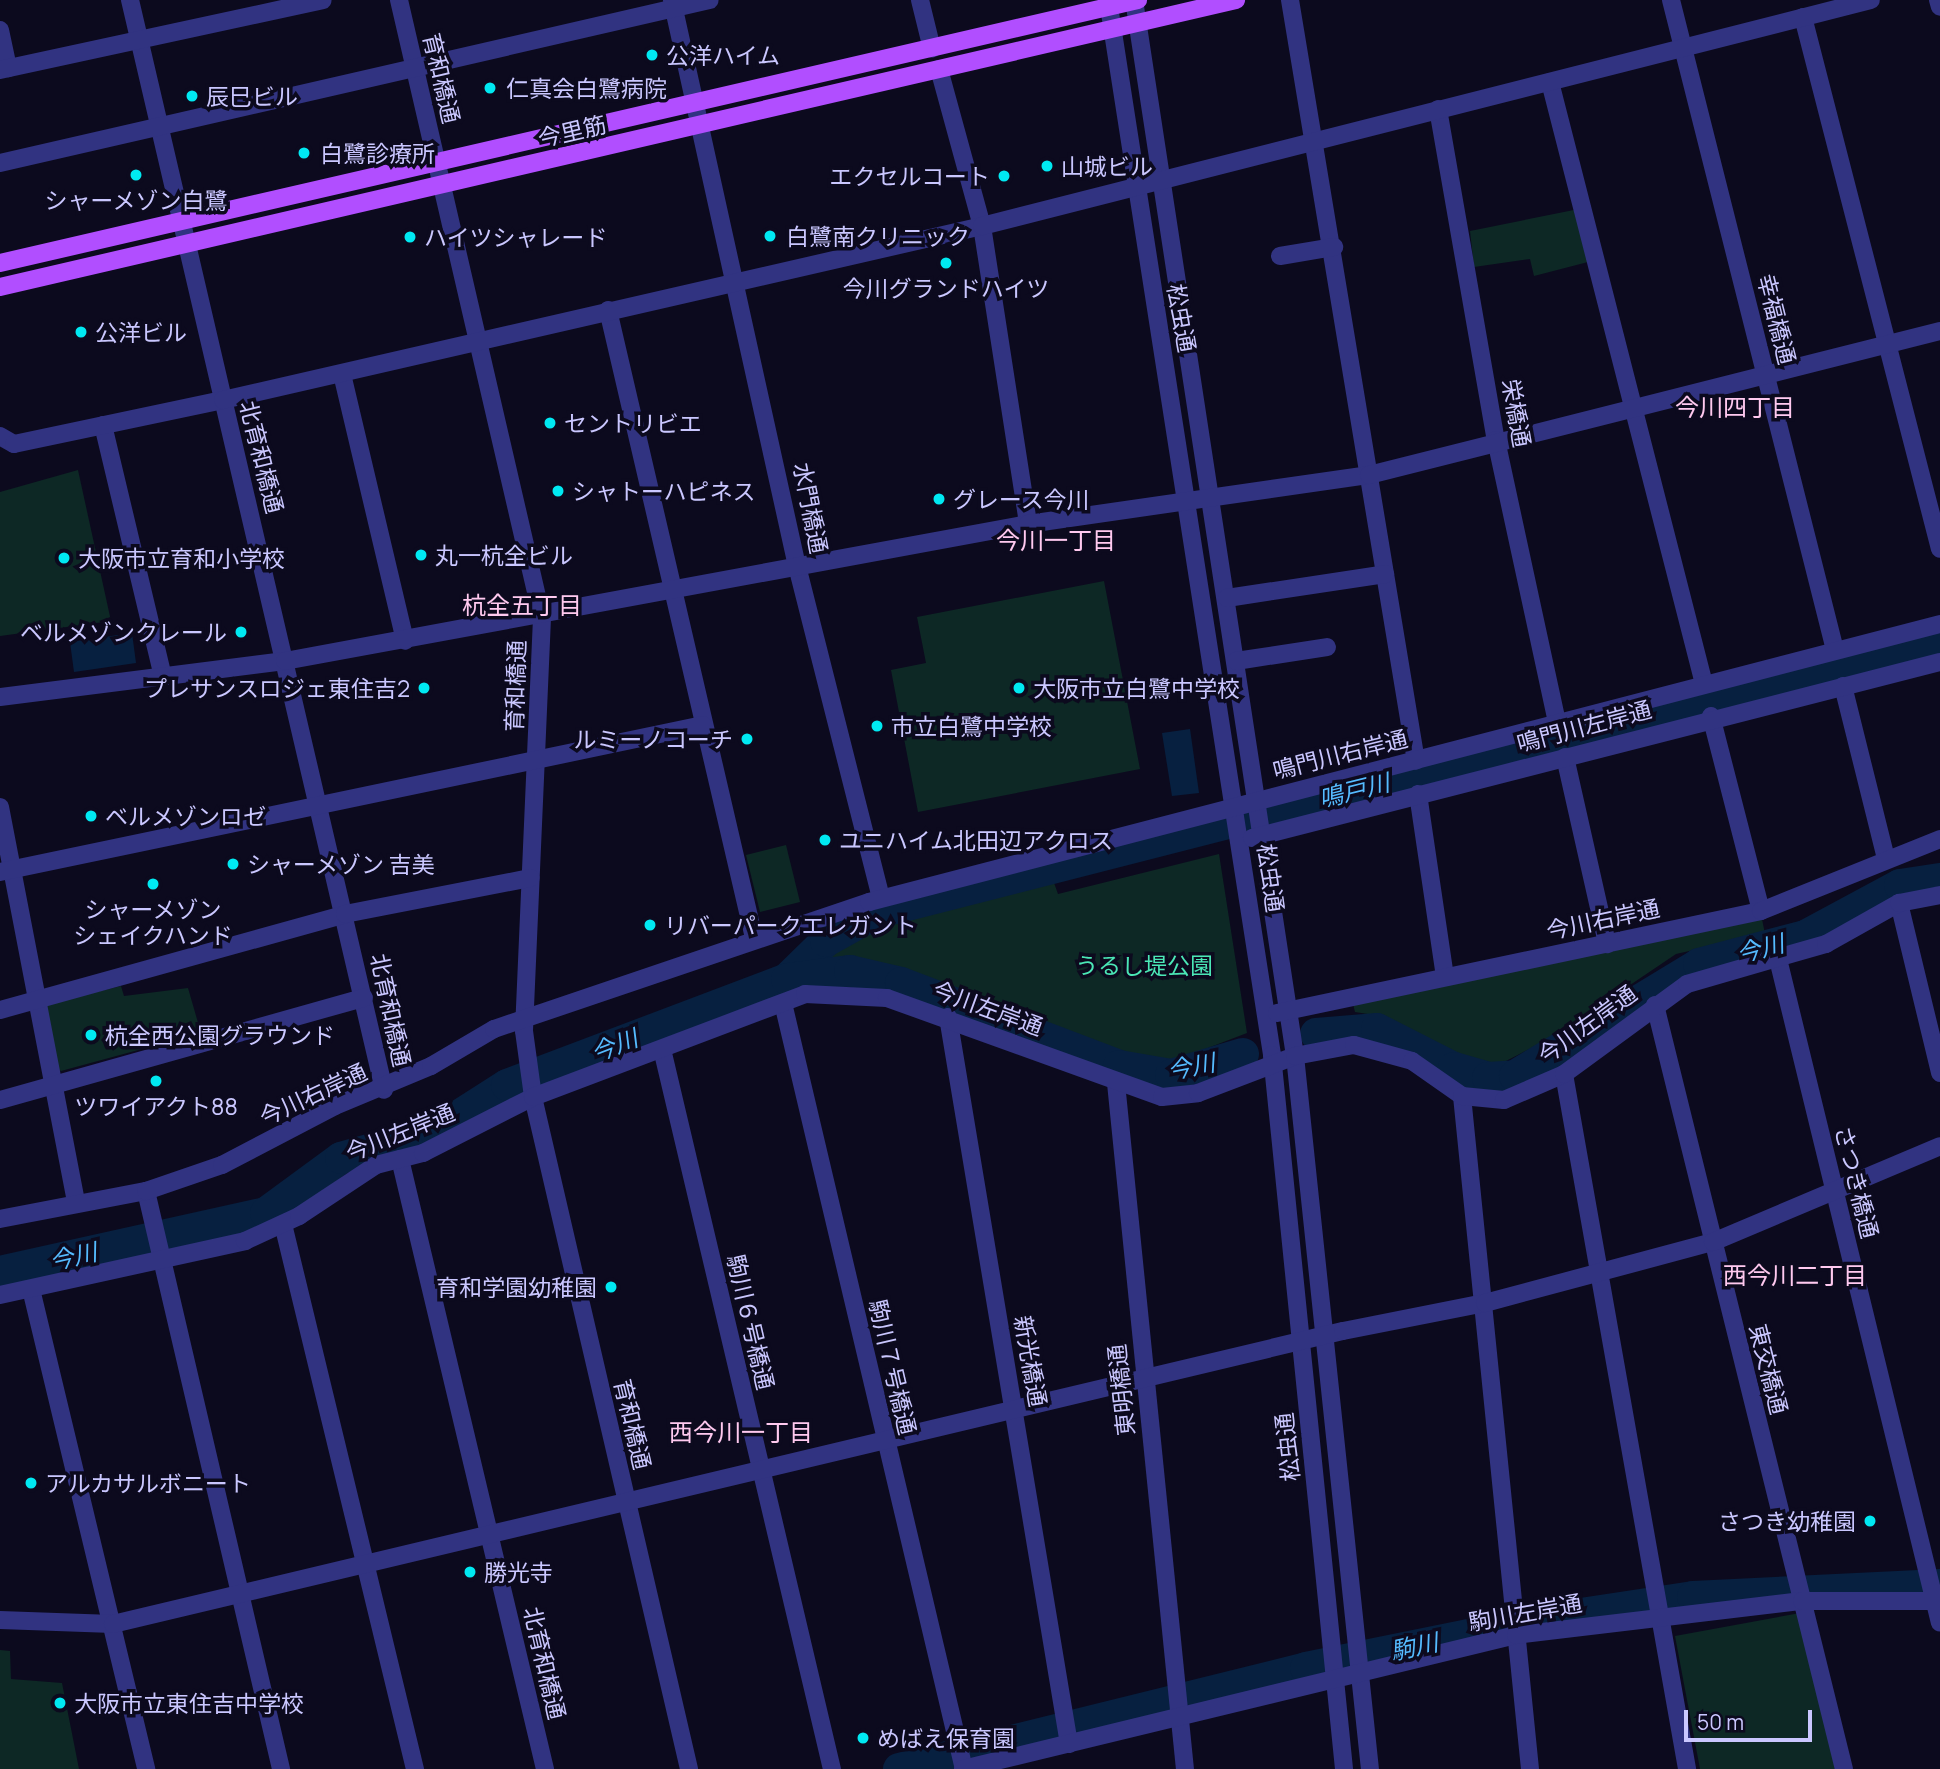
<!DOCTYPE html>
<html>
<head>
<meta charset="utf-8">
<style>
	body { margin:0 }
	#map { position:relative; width:1940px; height:1769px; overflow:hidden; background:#0c0a1e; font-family:Manrope,"Noto Sans JP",sans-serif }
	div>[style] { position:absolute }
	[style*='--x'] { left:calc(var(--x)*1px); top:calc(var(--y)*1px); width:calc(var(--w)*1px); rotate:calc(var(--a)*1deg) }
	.green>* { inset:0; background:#0d2825 }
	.water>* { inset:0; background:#072040 }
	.river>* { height:32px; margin:-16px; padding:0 16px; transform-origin:16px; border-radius:16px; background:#072040 }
	.minor>* { height:18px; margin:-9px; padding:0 9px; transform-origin:9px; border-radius:9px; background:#313381 }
	.major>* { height:18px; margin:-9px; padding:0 9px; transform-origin:9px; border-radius:9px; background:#b14eff }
	.dots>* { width:19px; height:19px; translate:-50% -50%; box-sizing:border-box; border:4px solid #0c0a1e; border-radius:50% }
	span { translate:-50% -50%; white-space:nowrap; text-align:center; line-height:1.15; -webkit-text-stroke:7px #0c0a1e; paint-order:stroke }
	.poi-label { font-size:23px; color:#cac7ff }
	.left { translate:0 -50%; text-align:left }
	.right { translate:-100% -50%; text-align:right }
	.street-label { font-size:23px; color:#cac7ff }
	.park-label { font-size:23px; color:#4be7b6 }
	.neighbourhood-label { font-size:24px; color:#ffc9ef }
	.water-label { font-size:24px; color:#5bf; font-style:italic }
	.scale { position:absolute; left:1684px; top:1710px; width:128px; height:32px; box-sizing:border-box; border:4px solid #cac7ff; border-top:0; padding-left:9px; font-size:21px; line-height:24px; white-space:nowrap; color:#cac7ff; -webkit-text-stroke:5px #0c0a1e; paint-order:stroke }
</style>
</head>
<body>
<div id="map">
	<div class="green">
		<div style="clip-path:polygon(1574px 210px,1588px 262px,1534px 276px,1530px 259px,1474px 267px,1470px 231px)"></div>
		<div style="clip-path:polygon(78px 470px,111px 621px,0 636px,0 492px)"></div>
		<div style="clip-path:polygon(1104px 581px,1140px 769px,918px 812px,891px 670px,926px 663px,917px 617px)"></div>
		<div style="clip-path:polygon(786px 845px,800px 902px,760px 912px,746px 855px)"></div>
		<div style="clip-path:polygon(1219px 854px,1247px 1033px,1179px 1059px,1143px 1059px,899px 971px,858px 960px,816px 961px,879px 925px,1053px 880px,1058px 894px)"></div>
		<div style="clip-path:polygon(1762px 919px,1765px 934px,1676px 954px,1553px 1037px,1502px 1063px,1478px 1067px,1374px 1015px,1355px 1012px,1353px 1004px)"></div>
		<div style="clip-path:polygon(121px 986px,124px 996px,188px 988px,201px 1033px,61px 1071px,54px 1067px,42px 1014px,47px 1004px)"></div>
		<div style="clip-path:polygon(1800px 1613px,1845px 1769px,1700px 1769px,1675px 1636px)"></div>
		<div style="clip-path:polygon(0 1650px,10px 1651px,11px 1679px,62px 1683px,79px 1769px,0 1769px)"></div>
	</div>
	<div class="water">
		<div style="clip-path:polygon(132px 633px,136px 663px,74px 672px,70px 642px)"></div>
		<div style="clip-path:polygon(1190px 729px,1199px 793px,1172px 796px,1162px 733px)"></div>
	</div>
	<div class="river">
		<div style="--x:787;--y:979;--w:54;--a:-44.3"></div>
		<div style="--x:826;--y:941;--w:57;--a:-29.2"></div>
		<div style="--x:876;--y:913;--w:1098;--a:-14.34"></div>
		<div style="--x:1316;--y:1034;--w:61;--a:-4.7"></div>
		<div style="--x:1377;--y:1029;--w:86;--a:26.9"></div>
		<div style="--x:1454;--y:1068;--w:35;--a:16"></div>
		<div style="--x:1488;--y:1078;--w:27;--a:-4"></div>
		<div style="--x:1515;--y:1076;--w:215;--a:-31.3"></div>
		<div style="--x:1699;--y:964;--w:110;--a:-14.8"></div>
		<div style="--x:1805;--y:936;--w:108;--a:-28.2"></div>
		<div style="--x:1900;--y:885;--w:40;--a:-8.5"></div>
		<div style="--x:0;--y:1272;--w:272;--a:-12.5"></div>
		<div style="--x:266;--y:1213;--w:93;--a:-36.3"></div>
		<div style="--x:341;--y:1158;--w:98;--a:-16"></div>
		<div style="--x:435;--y:1131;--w:85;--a:-32.6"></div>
		<div style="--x:507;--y:1085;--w:299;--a:-20.7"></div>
		<div style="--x:787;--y:979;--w:64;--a:-7.2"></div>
		<div style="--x:850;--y:971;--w:52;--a:13.2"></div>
		<div style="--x:901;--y:983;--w:233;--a:20.8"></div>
		<div style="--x:1119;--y:1066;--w:53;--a:9.8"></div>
		<div style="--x:1171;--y:1075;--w:75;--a:-16.3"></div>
		<div style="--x:899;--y:1769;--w:419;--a:-13.9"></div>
		<div style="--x:1306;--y:1668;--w:240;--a:-11.5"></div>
		<div style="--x:1541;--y:1620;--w:154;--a:-8.6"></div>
		<div style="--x:1693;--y:1597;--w:247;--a:-2.8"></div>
	</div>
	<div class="minor">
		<div style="--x:130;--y:0;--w:1119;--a:76.88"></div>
		<div style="--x:399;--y:0;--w:634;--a:76.97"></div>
		<div style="--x:542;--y:618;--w:413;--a:92.5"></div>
		<div style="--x:524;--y:1031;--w:67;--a:82.2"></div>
		<div style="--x:533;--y:1097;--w:690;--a:76.93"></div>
		<div style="--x:672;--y:0;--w:580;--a:77.55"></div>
		<div style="--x:797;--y:566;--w:342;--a:75.8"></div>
		<div style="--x:920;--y:0;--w:50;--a:76.2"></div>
		<div style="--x:1108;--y:0;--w:1068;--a:81.16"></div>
		<div style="--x:1272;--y:1055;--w:718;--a:84.24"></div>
		<div style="--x:1134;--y:0;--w:1068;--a:81.33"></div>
		<div style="--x:1295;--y:1056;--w:717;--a:84"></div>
		<div style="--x:1290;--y:0;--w:771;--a:80.6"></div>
		<div style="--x:1671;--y:0;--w:670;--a:75.84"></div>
		<div style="--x:1938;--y:0;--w:7;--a:74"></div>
		<div style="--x:1803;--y:17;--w:549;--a:75.56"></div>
		<div style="--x:0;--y:30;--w:39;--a:78"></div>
		<div style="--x:939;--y:69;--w:163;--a:74.7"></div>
		<div style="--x:982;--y:226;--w:302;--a:81.2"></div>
		<div style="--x:0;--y:70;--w:330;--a:-12.2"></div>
		<div style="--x:1550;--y:82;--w:621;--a:75.65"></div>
		<div style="--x:1438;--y:109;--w:336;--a:80.1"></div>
		<div style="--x:1496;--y:440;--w:289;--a:77.8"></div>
		<div style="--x:0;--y:163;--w:728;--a:-12.93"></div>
		<div style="--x:1280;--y:256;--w:55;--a:-9.5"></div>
		<div style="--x:608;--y:310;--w:645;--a:76.91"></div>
		<div style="--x:342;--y:374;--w:274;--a:76.7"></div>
		<div style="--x:103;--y:425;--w:258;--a:76.6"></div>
		<div style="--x:0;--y:436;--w:16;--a:30"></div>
		<div style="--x:14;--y:444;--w:214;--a:-11.9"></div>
		<div style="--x:223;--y:400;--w:779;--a:-12.91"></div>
		<div style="--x:982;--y:226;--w:917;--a:-14.26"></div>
		<div style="--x:1227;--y:598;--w:160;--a:-8.6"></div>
		<div style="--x:1236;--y:661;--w:92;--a:-8.7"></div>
		<div style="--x:1843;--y:686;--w:178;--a:76"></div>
		<div style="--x:0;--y:697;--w:287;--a:-7.2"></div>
		<div style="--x:285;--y:661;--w:756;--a:-10.45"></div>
		<div style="--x:1028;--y:524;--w:345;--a:-8.2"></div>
		<div style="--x:1369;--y:475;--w:589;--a:-14.15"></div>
		<div style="--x:1711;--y:716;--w:201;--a:75.6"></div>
		<div style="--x:1565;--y:757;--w:192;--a:77.3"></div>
		<div style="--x:1418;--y:794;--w:185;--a:81.6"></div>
		<div style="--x:0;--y:807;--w:402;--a:79.1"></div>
		<div style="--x:1252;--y:838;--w:710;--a:-14.35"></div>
		<div style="--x:0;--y:872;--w:718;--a:-11.81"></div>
		<div style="--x:1899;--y:903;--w:175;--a:76.4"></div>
		<div style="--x:1778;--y:959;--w:683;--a:76.29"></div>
		<div style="--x:783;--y:1003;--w:787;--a:76.71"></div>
		<div style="--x:1655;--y:1005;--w:787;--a:76.11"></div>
		<div style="--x:0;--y:1010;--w:358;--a:-15.5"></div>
		<div style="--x:345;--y:914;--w:189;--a:-11"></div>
		<div style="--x:1277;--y:1013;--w:495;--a:-11.9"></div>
		<div style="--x:1761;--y:911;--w:193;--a:-21.9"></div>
		<div style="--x:948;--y:1017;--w:737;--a:80.55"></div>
		<div style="--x:662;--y:1049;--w:740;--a:76.72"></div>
		<div style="--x:1564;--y:1074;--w:706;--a:79.96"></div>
		<div style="--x:1116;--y:1083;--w:689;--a:84.26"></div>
		<div style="--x:1462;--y:1096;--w:676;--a:84.23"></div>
		<div style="--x:0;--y:1100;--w:378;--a:-15.7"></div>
		<div style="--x:400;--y:1159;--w:627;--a:76.63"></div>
		<div style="--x:146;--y:1191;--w:594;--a:76.85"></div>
		<div style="--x:0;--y:1219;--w:149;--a:-10.9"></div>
		<div style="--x:146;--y:1191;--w:80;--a:-18.9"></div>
		<div style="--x:222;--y:1165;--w:127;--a:-27.6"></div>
		<div style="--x:335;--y:1106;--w:104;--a:-22.6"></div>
		<div style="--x:431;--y:1066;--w:73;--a:-30.4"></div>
		<div style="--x:494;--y:1029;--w:396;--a:-18.7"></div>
		<div style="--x:869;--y:902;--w:1106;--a:-14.55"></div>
		<div style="--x:283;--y:1224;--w:561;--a:76.39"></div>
		<div style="--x:31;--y:1289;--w:494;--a:76.5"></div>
		<div style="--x:0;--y:1295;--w:251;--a:-12.4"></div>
		<div style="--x:245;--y:1241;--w:60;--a:-24.8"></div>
		<div style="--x:299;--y:1216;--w:92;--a:-33.5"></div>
		<div style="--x:376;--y:1165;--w:49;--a:-14.3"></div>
		<div style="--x:423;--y:1153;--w:123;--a:-27"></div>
		<div style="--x:533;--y:1097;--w:291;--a:-20.7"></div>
		<div style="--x:805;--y:994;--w:82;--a:2.8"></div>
		<div style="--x:887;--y:998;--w:292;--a:19.8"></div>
		<div style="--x:1162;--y:1097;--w:36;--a:-6"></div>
		<div style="--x:1198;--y:1093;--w:104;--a:-20.9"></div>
		<div style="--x:1295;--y:1056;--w:60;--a:-10.6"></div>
		<div style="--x:1354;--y:1045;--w:60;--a:15.4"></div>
		<div style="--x:1412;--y:1061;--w:61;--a:35"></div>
		<div style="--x:1462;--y:1096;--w:42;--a:5.4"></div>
		<div style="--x:1504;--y:1100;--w:65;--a:-23.4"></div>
		<div style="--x:1564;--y:1074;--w:152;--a:-36.2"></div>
		<div style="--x:1687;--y:984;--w:145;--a:-16.1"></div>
		<div style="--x:1826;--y:944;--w:84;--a:-29.3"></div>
		<div style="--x:1899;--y:903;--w:42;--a:-11"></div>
		<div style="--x:0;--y:1620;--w:113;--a:2"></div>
		<div style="--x:113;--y:1624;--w:1264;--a:-13.4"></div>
		<div style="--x:1343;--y:1331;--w:145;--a:-11.2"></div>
		<div style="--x:1485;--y:1303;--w:236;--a:-15"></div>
		<div style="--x:1713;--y:1242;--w:246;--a:-22.9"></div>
		<div style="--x:963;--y:1769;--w:569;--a:-13.62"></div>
		<div style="--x:1516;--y:1635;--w:288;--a:-6.8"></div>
		<div style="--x:1802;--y:1601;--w:138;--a:0"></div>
	</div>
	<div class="major">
		<div style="--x:0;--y:263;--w:1168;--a:-13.01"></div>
		<div style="--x:0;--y:287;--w:1269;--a:-13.07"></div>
	</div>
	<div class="dots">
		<div style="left:652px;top:55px;background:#00e9f2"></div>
		<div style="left:490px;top:88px;background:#00e9f2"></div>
		<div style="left:192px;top:96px;background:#00e9f2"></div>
		<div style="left:304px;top:153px;background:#00e9f2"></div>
		<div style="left:1047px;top:166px;background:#00e9f2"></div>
		<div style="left:136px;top:175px;background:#00e9f2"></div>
		<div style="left:1004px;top:176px;background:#00e9f2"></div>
		<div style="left:770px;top:236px;background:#00e9f2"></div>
		<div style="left:410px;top:237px;background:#00e9f2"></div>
		<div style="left:946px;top:263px;background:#00e9f2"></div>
		<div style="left:81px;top:332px;background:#00e9f2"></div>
		<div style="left:550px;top:423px;background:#00e9f2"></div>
		<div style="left:558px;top:491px;background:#00e9f2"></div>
		<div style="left:939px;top:499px;background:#00e9f2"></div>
		<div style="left:421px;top:555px;background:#00e9f2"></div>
		<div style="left:64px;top:558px;background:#00e9f2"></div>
		<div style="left:241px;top:632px;background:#00e9f2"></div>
		<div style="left:424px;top:688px;background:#00e9f2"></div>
		<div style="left:1019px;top:688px;background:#00e9f2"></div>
		<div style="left:877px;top:726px;background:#00e9f2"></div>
		<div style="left:747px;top:739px;background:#00e9f2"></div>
		<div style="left:91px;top:816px;background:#00e9f2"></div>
		<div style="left:825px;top:840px;background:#00e9f2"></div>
		<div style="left:233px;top:864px;background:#00e9f2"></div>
		<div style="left:153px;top:884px;background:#00e9f2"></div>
		<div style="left:650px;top:925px;background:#00e9f2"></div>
		<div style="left:91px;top:1035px;background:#00e9f2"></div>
		<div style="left:156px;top:1081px;background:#00e9f2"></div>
		<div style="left:611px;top:1287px;background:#00e9f2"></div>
		<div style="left:31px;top:1483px;background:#00e9f2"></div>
		<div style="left:1870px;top:1521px;background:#00e9f2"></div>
		<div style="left:470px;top:1572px;background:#00e9f2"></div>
		<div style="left:60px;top:1703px;background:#00e9f2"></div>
		<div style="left:863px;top:1738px;background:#00e9f2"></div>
	</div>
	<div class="poi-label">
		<span class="left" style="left:666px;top:55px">公洋ハイム</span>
		<span class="left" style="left:506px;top:88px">仁真会白鷺病院</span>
		<span class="left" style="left:206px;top:96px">辰巳ビル</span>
		<span class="left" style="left:320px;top:153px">白鷺診療所</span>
		<span class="left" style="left:1061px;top:166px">山城ビル</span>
		<span class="right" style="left:990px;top:176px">エクセルコート</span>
		<span style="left:136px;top:200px">シャーメゾン白鷺</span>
		<span class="left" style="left:786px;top:236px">白鷺南クリニック</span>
		<span class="left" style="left:424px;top:237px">ハイツシャレード</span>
		<span style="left:946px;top:288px">今川グランドハイツ</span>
		<span class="left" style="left:95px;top:332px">公洋ビル</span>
		<span class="left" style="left:564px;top:423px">セントリビエ</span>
		<span class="left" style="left:572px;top:491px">シャトーハピネス</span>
		<span class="left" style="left:953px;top:499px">グレース今川</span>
		<span class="left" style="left:435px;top:555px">丸一杭全ビル</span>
		<span class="left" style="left:78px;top:558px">大阪市立育和小学校</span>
		<span class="right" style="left:227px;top:632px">ベルメゾンクレール</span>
		<span class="right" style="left:410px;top:688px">プレサンスロジェ東住吉2</span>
		<span class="left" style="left:1033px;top:688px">大阪市立白鷺中学校</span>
		<span class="left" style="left:891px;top:726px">市立白鷺中学校</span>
		<span class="right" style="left:733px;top:739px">ルミーノコーチ</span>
		<span class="left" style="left:105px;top:816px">ベルメゾンロゼ</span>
		<span class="left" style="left:839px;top:840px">ユニハイム北田辺アクロス</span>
		<span class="left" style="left:247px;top:864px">シャーメゾン 吉美</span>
		<span style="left:153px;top:922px">シャーメゾン<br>シェイクハンド</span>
		<span class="left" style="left:664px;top:925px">リバーパークエレガント</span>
		<span class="left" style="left:105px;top:1035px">杭全西公園グラウンド</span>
		<span style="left:156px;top:1106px">ツワイアクト88</span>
		<span class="right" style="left:597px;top:1287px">育和学園幼稚園</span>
		<span class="left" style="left:45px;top:1483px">アルカサルボニート</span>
		<span class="right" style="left:1856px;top:1521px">さつき幼稚園</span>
		<span class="left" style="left:484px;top:1572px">勝光寺</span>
		<span class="left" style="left:74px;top:1703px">大阪市立東住吉中学校</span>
		<span class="left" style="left:877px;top:1738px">めばえ保育園</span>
	</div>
	<div class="street-label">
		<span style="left:442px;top:78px;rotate:77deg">育和橋通</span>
		<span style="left:572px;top:131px;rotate:-13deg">今里筋</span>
		<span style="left:1182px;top:318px;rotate:80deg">松虫通</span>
		<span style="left:1777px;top:319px;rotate:76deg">幸福橋通</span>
		<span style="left:1517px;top:413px;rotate:80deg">栄橋通</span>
		<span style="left:262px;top:457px;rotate:76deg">北育和橋通</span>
		<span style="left:811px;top:508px;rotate:79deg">水門橋通</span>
		<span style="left:515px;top:686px;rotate:-88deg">育和橋通</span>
		<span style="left:1584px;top:726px;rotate:-15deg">鳴門川左岸通</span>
		<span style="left:1340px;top:754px;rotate:-14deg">鳴門川右岸通</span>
		<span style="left:1271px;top:878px;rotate:82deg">松虫通</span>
		<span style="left:1603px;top:919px;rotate:-12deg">今川右岸通</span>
		<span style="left:988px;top:1008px;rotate:20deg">今川左岸通</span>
		<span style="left:391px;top:1010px;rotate:78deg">北育和橋通</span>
		<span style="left:1587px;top:1024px;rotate:-36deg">今川左岸通</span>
		<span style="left:313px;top:1094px;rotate:-25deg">今川右岸通</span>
		<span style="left:400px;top:1132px;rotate:-22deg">今川左岸通</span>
		<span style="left:1857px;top:1182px;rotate:76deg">さつき橋通</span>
		<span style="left:751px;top:1322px;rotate:77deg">駒川６号橋通</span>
		<span style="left:1031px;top:1361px;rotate:80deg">新光橋通</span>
		<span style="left:893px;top:1367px;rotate:77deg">駒川７号橋通</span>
		<span style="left:1769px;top:1369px;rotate:76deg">東交橋通</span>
		<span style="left:1121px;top:1390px;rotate:-96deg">東明橋通</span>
		<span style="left:633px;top:1424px;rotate:77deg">育和橋通</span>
		<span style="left:1287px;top:1447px;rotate:-96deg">松虫通</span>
		<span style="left:1525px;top:1612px;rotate:-10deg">駒川左岸通</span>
		<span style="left:545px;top:1663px;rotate:77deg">北育和橋通</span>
	</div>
	<div class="park-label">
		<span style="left:1144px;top:965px">うるし堤公園</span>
	</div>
	<div class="neighbourhood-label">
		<span style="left:1735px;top:407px">今川四丁目</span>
		<span style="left:1056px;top:540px">今川一丁目</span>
		<span style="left:522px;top:605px">杭全五丁目</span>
		<span style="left:1795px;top:1275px">西今川二丁目</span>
		<span style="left:741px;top:1432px">西今川一丁目</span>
	</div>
	<div class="water-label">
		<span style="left:1354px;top:790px;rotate:-14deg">鳴戸川</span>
		<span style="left:1760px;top:948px;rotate:-15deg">今川</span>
		<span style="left:614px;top:1045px;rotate:-21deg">今川</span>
		<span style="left:1191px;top:1066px;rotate:-11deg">今川</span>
		<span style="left:73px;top:1256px;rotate:-13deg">今川</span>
		<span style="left:1414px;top:1646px;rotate:-12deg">駒川</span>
	</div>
	<div class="scale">50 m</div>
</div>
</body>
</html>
